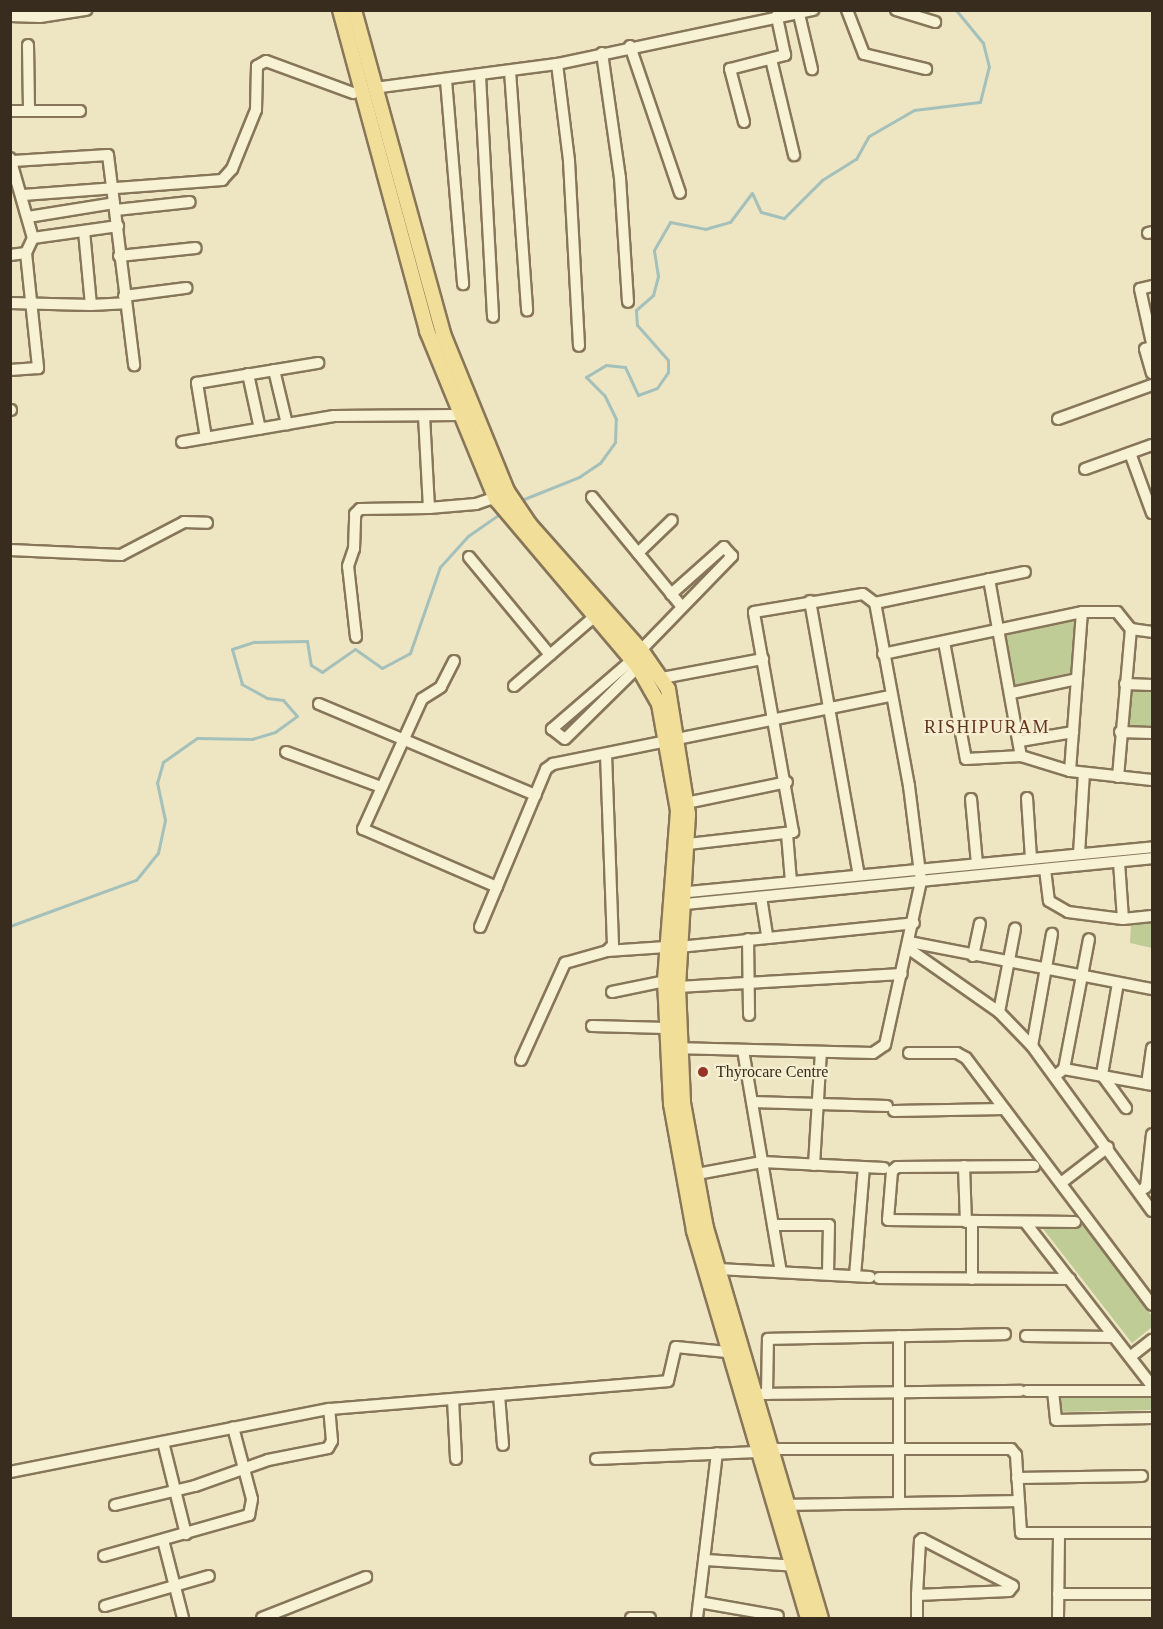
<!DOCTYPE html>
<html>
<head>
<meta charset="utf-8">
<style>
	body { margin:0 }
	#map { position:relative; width:1163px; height:1629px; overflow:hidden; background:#eee5c2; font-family:Georgia,serif }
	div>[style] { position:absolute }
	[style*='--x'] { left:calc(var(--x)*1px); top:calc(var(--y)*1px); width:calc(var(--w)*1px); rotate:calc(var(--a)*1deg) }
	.green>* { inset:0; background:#c0cc96 }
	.stream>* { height:3px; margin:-1.5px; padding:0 1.5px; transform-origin:1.5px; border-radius:1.5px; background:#a4c0bb }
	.roads { filter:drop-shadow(2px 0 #877659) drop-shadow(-2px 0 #877659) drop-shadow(0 2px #877659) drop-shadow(0 -2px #877659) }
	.minor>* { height:10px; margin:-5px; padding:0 5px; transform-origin:5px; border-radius:5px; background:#f8f2d5 }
	.major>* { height:14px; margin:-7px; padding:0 7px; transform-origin:7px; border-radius:7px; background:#f1df99 }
	.dots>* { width:16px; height:16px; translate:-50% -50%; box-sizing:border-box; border:3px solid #f5eed1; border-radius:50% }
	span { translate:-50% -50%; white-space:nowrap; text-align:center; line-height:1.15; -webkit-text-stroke:4.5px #f5eed1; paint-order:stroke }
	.poi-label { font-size:16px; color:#372c1d }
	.left { translate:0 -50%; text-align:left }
	.neighbourhood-label { font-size:18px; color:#63331d; letter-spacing:1.5px }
	.frame { position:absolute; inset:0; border:12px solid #372c1d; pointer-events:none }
</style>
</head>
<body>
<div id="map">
	<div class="green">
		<div style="clip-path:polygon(1077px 620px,1073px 672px,1014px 686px,1004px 636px)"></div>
		<div style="clip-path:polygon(1131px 690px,1152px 692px,1152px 729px,1127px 728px)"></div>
		<div style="clip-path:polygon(1152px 921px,1152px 948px,1130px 943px,1131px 924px)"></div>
		<div style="clip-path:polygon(1040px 1225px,1083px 1225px,1152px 1316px,1152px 1327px,1132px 1343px)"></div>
		<div style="clip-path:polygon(1058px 1389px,1152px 1389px,1152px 1410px,1057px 1412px)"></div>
	</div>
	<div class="stream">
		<div style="--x:519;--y:501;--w:65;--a:-21.8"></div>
		<div style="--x:579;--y:477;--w:25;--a:-34"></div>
		<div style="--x:600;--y:463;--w:26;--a:-54"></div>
		<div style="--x:615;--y:442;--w:23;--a:-88"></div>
		<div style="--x:616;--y:419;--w:25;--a:-116"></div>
		<div style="--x:605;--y:396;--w:27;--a:-135"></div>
		<div style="--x:586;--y:377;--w:23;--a:-31"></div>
		<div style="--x:606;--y:365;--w:19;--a:6"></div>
		<div style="--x:625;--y:367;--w:31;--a:65"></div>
		<div style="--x:638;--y:395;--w:20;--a:-20"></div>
		<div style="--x:657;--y:388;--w:19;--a:-55"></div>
		<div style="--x:668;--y:372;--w:12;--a:-90"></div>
		<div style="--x:668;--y:360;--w:47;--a:-131.5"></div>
		<div style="--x:637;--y:325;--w:15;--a:-94"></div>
		<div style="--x:636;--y:310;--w:23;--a:-41"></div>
		<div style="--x:653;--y:295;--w:20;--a:-75"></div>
		<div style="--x:658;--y:276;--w:26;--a:-99"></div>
		<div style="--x:654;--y:250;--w:32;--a:-60"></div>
		<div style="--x:670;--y:222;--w:36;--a:11"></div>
		<div style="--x:705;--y:229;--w:26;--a:-16"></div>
		<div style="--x:730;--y:222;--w:36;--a:-53"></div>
		<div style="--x:752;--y:193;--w:21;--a:65"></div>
		<div style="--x:761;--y:212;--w:24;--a:15"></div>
		<div style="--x:784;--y:218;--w:54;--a:-45"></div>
		<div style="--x:822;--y:180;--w:40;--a:-32"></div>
		<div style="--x:856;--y:159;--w:26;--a:-61"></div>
		<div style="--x:869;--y:136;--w:52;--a:-30"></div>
		<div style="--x:914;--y:110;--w:66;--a:-6.9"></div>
		<div style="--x:980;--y:102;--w:36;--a:-76"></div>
		<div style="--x:989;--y:67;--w:25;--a:-104"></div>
		<div style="--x:983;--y:43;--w:43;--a:-129.3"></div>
		<div style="--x:10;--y:926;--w:134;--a:-20.1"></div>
		<div style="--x:136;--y:880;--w:35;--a:-51"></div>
		<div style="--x:158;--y:853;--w:34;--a:-78"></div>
		<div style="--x:165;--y:820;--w:38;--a:-102"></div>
		<div style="--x:157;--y:783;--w:22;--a:-74"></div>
		<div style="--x:163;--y:762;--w:42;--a:-35.2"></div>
		<div style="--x:197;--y:738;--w:55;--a:1"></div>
		<div style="--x:252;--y:739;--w:24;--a:-17"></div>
		<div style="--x:275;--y:732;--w:27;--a:-36"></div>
		<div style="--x:297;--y:716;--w:21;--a:-131"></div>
		<div style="--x:283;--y:700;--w:16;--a:-173"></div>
		<div style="--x:267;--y:698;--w:29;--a:-151"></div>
		<div style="--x:242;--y:684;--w:36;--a:-106"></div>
		<div style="--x:232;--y:649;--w:23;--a:-18"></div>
		<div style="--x:254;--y:642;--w:53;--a:-1.1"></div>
		<div style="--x:307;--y:641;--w:24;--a:81"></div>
		<div style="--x:311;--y:665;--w:13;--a:32"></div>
		<div style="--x:322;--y:672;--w:40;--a:-34.9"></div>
		<div style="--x:355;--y:649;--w:33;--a:35"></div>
		<div style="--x:382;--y:668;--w:32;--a:-28"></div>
		<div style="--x:410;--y:653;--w:91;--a:-70.8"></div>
		<div style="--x:440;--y:567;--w:42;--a:-47.9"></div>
		<div style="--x:468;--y:536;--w:40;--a:-34.9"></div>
	</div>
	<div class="roads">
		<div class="minor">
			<div style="--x:798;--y:10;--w:61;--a:76.7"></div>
			<div style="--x:847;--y:10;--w:47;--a:68.9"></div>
			<div style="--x:864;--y:54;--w:64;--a:13.6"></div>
			<div style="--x:896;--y:10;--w:41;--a:17.1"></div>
			<div style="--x:10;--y:16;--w:30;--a:2"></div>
			<div style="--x:40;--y:17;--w:47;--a:-8.7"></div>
			<div style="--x:28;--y:45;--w:65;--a:89.1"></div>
			<div style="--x:630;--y:46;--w:155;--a:71.2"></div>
			<div style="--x:602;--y:53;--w:126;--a:81.8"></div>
			<div style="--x:620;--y:178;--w:124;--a:86.3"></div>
			<div style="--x:771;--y:59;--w:99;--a:76.5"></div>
			<div style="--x:557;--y:64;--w:98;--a:82.9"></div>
			<div style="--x:569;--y:161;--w:185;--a:86.9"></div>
			<div style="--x:510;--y:71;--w:240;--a:85.9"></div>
			<div style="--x:480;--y:76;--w:241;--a:86.9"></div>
			<div style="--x:446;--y:80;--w:205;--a:85.2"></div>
			<div style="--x:374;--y:88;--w:185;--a:-7.5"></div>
			<div style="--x:557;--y:64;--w:262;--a:-11.9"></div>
			<div style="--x:10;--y:111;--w:70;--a:0"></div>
			<div style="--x:744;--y:122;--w:55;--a:-104.8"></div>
			<div style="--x:730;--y:69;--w:57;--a:-14.3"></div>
			<div style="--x:785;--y:55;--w:40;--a:-102"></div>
			<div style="--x:10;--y:158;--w:83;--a:74"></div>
			<div style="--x:33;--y:238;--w:17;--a:115"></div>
			<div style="--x:26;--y:253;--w:116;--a:84"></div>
			<div style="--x:38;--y:368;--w:28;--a:176"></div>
			<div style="--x:13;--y:161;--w:95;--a:-3.6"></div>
			<div style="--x:108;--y:155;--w:212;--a:82.9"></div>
			<div style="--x:23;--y:195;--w:200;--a:-4.3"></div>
			<div style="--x:222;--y:180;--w:15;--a:-48"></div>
			<div style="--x:232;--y:169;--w:64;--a:-67.9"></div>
			<div style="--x:256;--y:110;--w:44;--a:-88.7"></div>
			<div style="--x:257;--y:66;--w:10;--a:-29"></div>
			<div style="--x:266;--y:61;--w:93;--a:20.2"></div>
			<div style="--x:116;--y:210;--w:74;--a:-6.2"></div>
			<div style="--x:28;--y:217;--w:87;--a:-9.2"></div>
			<div style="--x:84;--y:231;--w:74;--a:84.6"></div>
			<div style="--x:91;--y:305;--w:34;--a:-3"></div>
			<div style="--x:1148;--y:233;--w:4;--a:-14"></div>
			<div style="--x:33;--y:238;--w:86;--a:-8"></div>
			<div style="--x:10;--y:255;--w:16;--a:-7"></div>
			<div style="--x:119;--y:256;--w:77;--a:-5.9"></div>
			<div style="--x:1152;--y:286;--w:12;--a:166"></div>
			<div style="--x:1140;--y:289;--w:55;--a:77.5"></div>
			<div style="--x:124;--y:296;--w:63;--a:-7.4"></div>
			<div style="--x:10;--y:303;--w:81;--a:1.4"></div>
			<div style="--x:1152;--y:347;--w:7;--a:164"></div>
			<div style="--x:1145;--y:349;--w:25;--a:74"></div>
			<div style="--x:274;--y:370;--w:56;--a:76.5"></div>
			<div style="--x:248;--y:374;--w:56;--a:77.7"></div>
			<div style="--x:10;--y:410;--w:1;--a:0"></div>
			<div style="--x:1058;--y:419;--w:100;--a:-19.9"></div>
			<div style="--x:206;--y:438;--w:56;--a:-99.3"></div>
			<div style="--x:197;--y:383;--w:123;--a:-9.4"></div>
			<div style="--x:182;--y:442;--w:154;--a:-9.7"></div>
			<div style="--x:334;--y:416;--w:125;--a:-0.5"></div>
			<div style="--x:1130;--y:453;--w:64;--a:69.9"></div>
			<div style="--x:1085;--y:469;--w:71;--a:-19.7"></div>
			<div style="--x:592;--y:497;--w:142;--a:50.7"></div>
			<div style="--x:429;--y:508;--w:47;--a:-4.9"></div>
			<div style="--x:476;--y:504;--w:28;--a:-19"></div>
			<div style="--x:10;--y:550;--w:111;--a:2.6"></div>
			<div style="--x:121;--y:555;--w:71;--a:-27.6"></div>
			<div style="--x:184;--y:522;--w:23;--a:2"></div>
			<div style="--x:638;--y:553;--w:47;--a:-44.1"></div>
			<div style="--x:469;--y:557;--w:127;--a:50.4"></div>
			<div style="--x:989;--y:579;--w:180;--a:79.8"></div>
			<div style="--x:810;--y:601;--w:278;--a:79.9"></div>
			<div style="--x:356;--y:637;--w:71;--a:-96.4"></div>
			<div style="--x:348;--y:566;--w:18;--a:-71"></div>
			<div style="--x:354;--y:549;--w:35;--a:-88"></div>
			<div style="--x:355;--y:514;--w:7;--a:-45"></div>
			<div style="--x:360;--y:509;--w:69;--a:-0.8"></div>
			<div style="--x:429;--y:508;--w:91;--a:-93.1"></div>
			<div style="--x:944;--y:642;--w:119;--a:79.4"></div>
			<div style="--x:966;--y:759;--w:55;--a:-3.1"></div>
			<div style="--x:1021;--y:756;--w:51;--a:17"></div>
			<div style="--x:1070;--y:771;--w:82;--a:6.3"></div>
			<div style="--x:641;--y:650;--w:131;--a:-45.9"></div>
			<div style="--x:732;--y:556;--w:12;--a:-132"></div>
			<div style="--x:724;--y:547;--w:71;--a:138.4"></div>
			<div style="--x:883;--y:654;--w:203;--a:-11.9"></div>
			<div style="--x:1082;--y:612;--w:35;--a:0"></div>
			<div style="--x:1117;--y:612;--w:22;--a:51"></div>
			<div style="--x:1131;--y:629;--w:21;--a:8"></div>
			<div style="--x:632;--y:660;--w:106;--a:139.2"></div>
			<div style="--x:552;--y:729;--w:16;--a:38"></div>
			<div style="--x:565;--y:739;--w:103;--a:-44.6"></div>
			<div style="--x:454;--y:661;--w:29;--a:117"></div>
			<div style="--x:441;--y:687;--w:22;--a:148"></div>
			<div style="--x:422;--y:699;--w:143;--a:114.4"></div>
			<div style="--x:363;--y:829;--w:146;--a:23.4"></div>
			<div style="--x:662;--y:678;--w:103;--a:-10.7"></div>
			<div style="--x:1125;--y:684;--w:27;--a:2"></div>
			<div style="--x:514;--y:686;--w:106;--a:-40.8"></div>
			<div style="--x:1012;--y:693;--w:66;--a:-12.2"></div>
			<div style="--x:319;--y:704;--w:235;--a:22.8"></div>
			<div style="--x:1120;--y:732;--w:32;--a:2"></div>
			<div style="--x:1020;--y:741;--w:54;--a:-9.6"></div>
			<div style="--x:286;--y:752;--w:101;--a:20.2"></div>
			<div style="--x:1070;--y:771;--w:159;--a:-85.7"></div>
			<div style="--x:1118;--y:777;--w:149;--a:-85"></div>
			<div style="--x:1027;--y:798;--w:61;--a:86.2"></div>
			<div style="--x:971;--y:799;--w:65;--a:84.7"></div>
			<div style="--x:686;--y:803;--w:103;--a:-11.7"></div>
			<div style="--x:787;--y:834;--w:48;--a:85.2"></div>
			<div style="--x:688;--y:844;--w:106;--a:-6.5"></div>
			<div style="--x:793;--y:832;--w:223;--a:-100.1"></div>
			<div style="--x:754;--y:612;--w:110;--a:-9.4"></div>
			<div style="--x:863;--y:594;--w:15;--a:37"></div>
			<div style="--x:875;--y:603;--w:153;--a:-11.7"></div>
			<div style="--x:1079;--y:854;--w:81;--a:-86.5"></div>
			<div style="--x:1119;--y:862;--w:57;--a:86"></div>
			<div style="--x:1045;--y:869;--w:32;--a:83"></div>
			<div style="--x:1049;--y:901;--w:22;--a:30"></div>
			<div style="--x:1068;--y:912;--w:55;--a:7.3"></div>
			<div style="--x:1123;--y:919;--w:29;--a:-6"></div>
			<div style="--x:678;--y:893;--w:476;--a:-5.5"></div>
			<div style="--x:761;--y:897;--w:39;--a:81"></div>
			<div style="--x:675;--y:905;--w:479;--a:-5.6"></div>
			<div style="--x:480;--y:927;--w:171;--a:-67.3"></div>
			<div style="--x:546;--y:769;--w:9;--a:-36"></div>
			<div style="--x:553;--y:764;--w:343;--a:-11.4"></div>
			<div style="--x:748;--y:939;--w:76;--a:89.2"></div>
			<div style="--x:910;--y:942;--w:247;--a:11"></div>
			<div style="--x:679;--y:947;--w:236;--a:-5.8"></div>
			<div style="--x:909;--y:949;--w:110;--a:35"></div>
			<div style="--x:999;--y:1012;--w:47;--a:45.9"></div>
			<div style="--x:1032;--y:1046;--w:204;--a:54"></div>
			<div style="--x:607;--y:951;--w:59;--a:-3.9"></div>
			<div style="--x:973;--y:956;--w:33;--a:-78"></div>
			<div style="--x:1118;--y:983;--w:93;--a:99.9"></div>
			<div style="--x:1102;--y:1075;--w:41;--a:54"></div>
			<div style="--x:678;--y:987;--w:224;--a:-3.3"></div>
			<div style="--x:612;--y:992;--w:54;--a:-11.7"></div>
			<div style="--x:999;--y:1012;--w:85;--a:-79.1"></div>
			<div style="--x:592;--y:1026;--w:74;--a:1.5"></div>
			<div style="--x:1032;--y:1046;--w:114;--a:-79.9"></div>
			<div style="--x:673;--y:1048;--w:200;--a:1.4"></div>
			<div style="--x:873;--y:1053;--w:14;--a:-34"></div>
			<div style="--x:885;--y:1045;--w:168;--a:-77.6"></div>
			<div style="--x:921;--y:881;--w:96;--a:-97.2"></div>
			<div style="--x:909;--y:786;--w:186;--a:-100.5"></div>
			<div style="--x:743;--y:1050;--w:225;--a:80.3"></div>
			<div style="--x:909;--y:1053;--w:48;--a:0"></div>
			<div style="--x:957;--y:1053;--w:10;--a:29"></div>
			<div style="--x:966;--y:1058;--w:309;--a:53"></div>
			<div style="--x:521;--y:1060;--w:107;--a:-65.6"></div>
			<div style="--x:565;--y:963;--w:44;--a:-15.9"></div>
			<div style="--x:607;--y:951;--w:8;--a:-45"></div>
			<div style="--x:613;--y:945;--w:190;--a:-92.1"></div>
			<div style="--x:1064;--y:1069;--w:89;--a:10.3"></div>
			<div style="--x:1056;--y:1075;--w:10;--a:-37"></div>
			<div style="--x:1064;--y:1069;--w:132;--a:-79.1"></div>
			<div style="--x:1147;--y:1084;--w:36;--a:-82"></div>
			<div style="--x:752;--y:1102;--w:135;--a:1.7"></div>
			<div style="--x:894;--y:1111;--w:110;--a:-1"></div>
			<div style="--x:814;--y:1165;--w:113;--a:-86.5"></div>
			<div style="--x:964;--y:1166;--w:56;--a:88"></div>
			<div style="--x:1034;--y:1166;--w:137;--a:179.6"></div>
			<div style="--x:897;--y:1167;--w:6;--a:141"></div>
			<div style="--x:892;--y:1171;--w:49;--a:94.7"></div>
			<div style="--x:888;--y:1220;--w:187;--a:0.6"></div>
			<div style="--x:697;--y:1174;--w:66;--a:-10.5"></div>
			<div style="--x:762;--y:1162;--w:122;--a:2.8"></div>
			<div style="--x:1061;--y:1183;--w:59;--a:-37.5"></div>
			<div style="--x:1140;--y:1191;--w:7;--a:-34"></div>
			<div style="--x:1146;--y:1187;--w:53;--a:-83.5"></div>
			<div style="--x:972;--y:1222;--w:57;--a:90"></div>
			<div style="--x:1025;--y:1222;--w:207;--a:52.2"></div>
			<div style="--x:773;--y:1225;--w:56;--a:0"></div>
			<div style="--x:829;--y:1225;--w:49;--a:91.2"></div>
			<div style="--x:718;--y:1269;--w:152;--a:3"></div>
			<div style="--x:855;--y:1276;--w:109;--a:-85.3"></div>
			<div style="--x:879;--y:1278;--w:191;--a:0.3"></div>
			<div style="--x:899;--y:1336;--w:167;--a:90"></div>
			<div style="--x:1026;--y:1336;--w:88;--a:0.7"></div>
			<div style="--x:1130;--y:1357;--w:28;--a:-38"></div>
			<div style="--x:1027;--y:1391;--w:125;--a:0"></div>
			<div style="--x:1053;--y:1391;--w:29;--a:84"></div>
			<div style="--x:1056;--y:1420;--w:96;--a:-1.2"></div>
			<div style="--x:762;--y:1394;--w:258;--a:-0.7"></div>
			<div style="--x:767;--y:1394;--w:55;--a:-89"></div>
			<div style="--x:768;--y:1339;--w:237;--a:-1.2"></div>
			<div style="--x:499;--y:1395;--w:50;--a:85.4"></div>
			<div style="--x:453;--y:1399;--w:60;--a:87.1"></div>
			<div style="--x:163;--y:1442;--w:95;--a:76"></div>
			<div style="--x:769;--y:1449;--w:242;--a:0"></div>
			<div style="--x:1011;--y:1449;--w:8;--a:50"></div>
			<div style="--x:1016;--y:1455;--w:78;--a:86.3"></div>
			<div style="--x:1021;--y:1533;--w:131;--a:0"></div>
			<div style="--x:596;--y:1459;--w:161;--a:-2.5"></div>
			<div style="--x:10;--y:1472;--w:325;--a:-11.2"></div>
			<div style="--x:329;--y:1409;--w:340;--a:-4.7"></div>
			<div style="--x:668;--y:1381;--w:35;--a:-77"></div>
			<div style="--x:676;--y:1347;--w:51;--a:5.6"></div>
			<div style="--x:1017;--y:1478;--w:125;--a:-0.9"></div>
			<div style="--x:115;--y:1505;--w:82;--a:-13.4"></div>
			<div style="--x:195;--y:1486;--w:77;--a:-19.6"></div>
			<div style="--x:268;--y:1460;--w:61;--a:-11.3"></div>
			<div style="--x:328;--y:1448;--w:8;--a:-60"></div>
			<div style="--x:332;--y:1441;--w:32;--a:-95"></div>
			<div style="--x:787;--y:1505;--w:230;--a:-1"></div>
			<div style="--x:163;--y:1540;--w:81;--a:75.6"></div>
			<div style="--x:104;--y:1556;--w:151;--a:-15.8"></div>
			<div style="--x:249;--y:1515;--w:16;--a:-79"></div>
			<div style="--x:252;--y:1499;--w:74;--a:-104.8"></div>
			<div style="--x:706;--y:1560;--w:92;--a:3.7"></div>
			<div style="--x:1058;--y:1594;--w:94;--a:0"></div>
			<div style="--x:917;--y:1595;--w:92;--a:-2.5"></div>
			<div style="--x:1009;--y:1591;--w:6;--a:-51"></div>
			<div style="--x:1013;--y:1586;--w:102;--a:-152.7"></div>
			<div style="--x:922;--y:1539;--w:3;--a:135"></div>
			<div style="--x:920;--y:1541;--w:54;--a:93.2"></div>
			<div style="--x:917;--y:1595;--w:23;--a:90"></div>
			<div style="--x:699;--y:1602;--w:80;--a:10"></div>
			<div style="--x:105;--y:1606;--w:108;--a:-16.1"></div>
			<div style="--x:262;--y:1618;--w:112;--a:-21.5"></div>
			<div style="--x:631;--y:1618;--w:19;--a:0"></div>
			<div style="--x:697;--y:1618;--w:166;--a:-83.1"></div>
			<div style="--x:1058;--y:1618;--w:85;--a:-89.3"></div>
		</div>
		<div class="major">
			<div style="--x:340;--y:10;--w:333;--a:74.8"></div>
			<div style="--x:427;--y:331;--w:182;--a:67.7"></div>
			<div style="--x:496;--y:499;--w:220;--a:49.8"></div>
			<div style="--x:638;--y:667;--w:43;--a:60.4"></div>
			<div style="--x:659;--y:704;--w:109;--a:79.9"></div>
			<div style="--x:678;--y:811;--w:170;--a:94.4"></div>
			<div style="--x:665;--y:981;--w:123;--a:87.2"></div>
			<div style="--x:671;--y:1104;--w:129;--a:79.7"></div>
			<div style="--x:694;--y:1231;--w:403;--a:73.6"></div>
			<div style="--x:354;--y:10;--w:336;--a:74.6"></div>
			<div style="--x:443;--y:334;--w:170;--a:67.8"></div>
			<div style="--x:507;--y:491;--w:40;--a:56"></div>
			<div style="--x:529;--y:524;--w:169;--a:48.4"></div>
			<div style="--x:641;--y:650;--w:47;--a:55.3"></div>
			<div style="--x:668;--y:689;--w:127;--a:80.9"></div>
			<div style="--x:688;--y:814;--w:173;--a:93.3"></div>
			<div style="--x:678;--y:987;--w:116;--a:87.5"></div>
			<div style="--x:683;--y:1103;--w:127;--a:79.6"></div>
			<div style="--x:706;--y:1228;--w:407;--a:73.6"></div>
		</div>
	</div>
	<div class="dots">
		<div style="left:703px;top:1072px;background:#963429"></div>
	</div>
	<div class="poi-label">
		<span class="left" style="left:716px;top:1072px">Thyrocare Centre</span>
	</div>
	<div class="neighbourhood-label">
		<span style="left:987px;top:727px">RISHIPURAM</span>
	</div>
	<div class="frame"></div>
</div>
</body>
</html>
